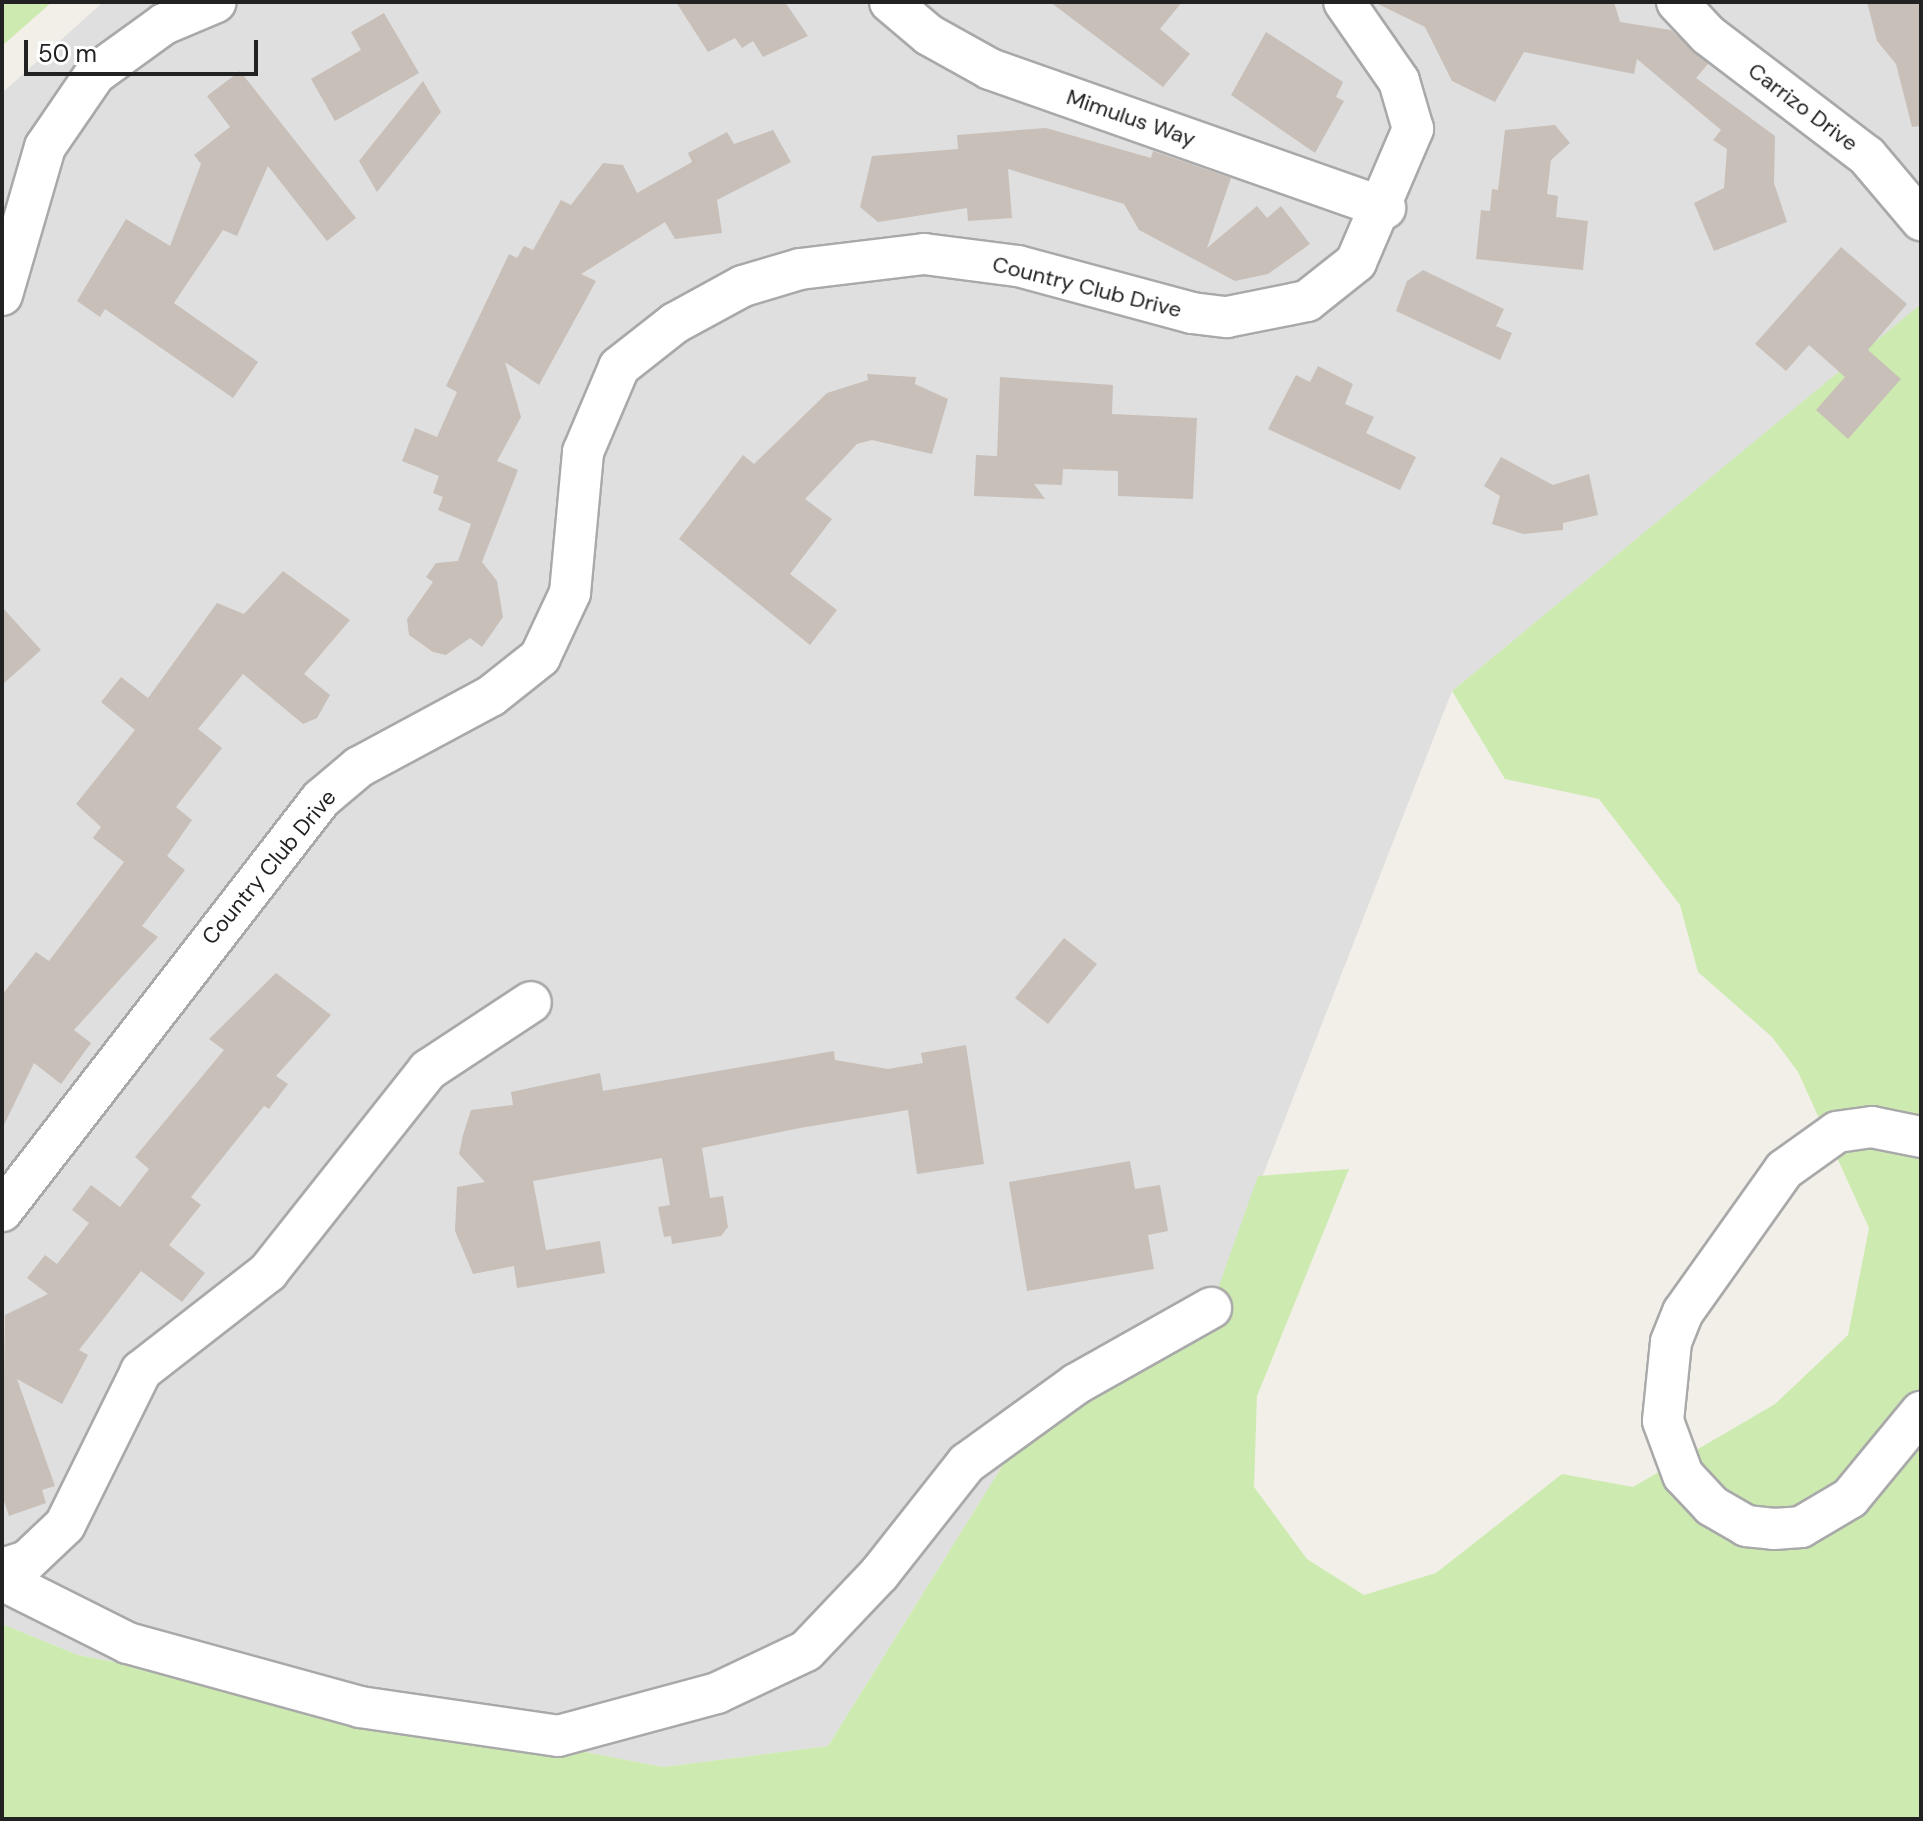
<!DOCTYPE html>
<html>
<head>
<meta charset="utf-8">
<style>
	body { margin:0 }
	#map { position:relative; width:1923px; height:1821px; overflow:hidden; background:#f2efe9; font-family:"DM Sans",sans-serif }
	div>[style] { position:absolute }
	[style*='--x'] { left:calc(var(--x)*1px); top:calc(var(--y)*1px); width:calc(var(--w)*1px); rotate:calc(var(--a)*1deg) }
	.residential>* { inset:0; background:#e0dfdf }
	.grass>* { inset:0; background:#cdebb0 }
	.building>* { inset:0; background:#c7bfb8 }
	.roads { filter:drop-shadow(2px 0 #a9a9a9) drop-shadow(-2px 0 #a9a9a9) drop-shadow(0 2px #a9a9a9) drop-shadow(0 -2px #a9a9a9) }
	.minor>* { height:40px; margin:-20px; padding:0 20px; transform-origin:20px; border-radius:20px; background:#fff }
	span { translate:-50% -50%; white-space:nowrap; text-align:center; line-height:1.15; -webkit-text-stroke:6px #fff; paint-order:stroke }
	.street-label { font-size:22px; color:#222 }
	.frame { position:absolute; inset:0; border:4px solid #222; pointer-events:none }
	.scale { position:absolute; left:24px; top:40px; width:234px; height:36px; box-sizing:border-box; border:4px solid #222; border-top:0; padding-left:10px; font-size:24px; line-height:28px; white-space:nowrap; color:#222; -webkit-text-stroke:6px #fff; paint-order:stroke }
</style>
</head>
<body>
<div id="map">
	<div class="residential">
		<div style="clip-path:polygon(103px 2px,1921px 2px,1921px 305px,1452px 691px,1211px 1308px,1006px 1460px,828px 1746px,663px 1767px,78px 1655px,2px 1624px,2px 93px)"></div>
	</div>
	<div class="grass">
		<div style="clip-path:polygon(2px 2px,52px 2px,2px 46px)"></div>
		<div style="clip-path:polygon(1921px 304px,1921px 1819px,2px 1819px,2px 1624px,78px 1655px,663px 1767px,828px 1746px,1006px 1460px,1211px 1308px,1258px 1176px,1349px 1169px,1257px 1396px,1254px 1487px,1307px 1559px,1364px 1595px,1436px 1573px,1562px 1474px,1633px 1487px,1775px 1404px,1848px 1335px,1869px 1228px,1798px 1072px,1772px 1037px,1698px 972px,1680px 905px,1599px 799px,1505px 779px,1452px 691px)"></div>
	</div>
	<div class="building">
		<div style="clip-path:polygon(676px 2px,785px 2px,808px 36px,763px 57px,753px 41px,742px 48px,735px 38px,708px 52px)"></div>
		<div style="clip-path:polygon(1050px 2px,1182px 2px,1160px 29px,1190px 54px,1163px 87px)"></div>
		<div style="clip-path:polygon(1374px 2px,1614px 2px,1620px 22px,1671px 30px,1708px 64px,1696px 78px,1775px 136px,1774px 183px,1787px 222px,1714px 251px,1694px 203px,1724px 188px,1727px 149px,1713px 140px,1721px 130px,1637px 59px,1634px 74px,1524px 52px,1495px 102px,1452px 81px,1425px 27px)"></div>
		<div style="clip-path:polygon(1867px 2px,1921px 2px,1921px 126px,1912px 127px,1896px 64px,1877px 41px)"></div>
		<div style="clip-path:polygon(384px 13px,419px 73px,335px 121px,311px 79px,361px 50px,351px 32px)"></div>
		<div style="clip-path:polygon(1266px 32px,1343px 82px,1336px 97px,1344px 101px,1315px 153px,1231px 95px)"></div>
		<div style="clip-path:polygon(240px 71px,356px 218px,327px 241px,268px 166px,237px 236px,223px 230px,174px 303px,258px 362px,233px 398px,105px 309px,100px 317px,77px 301px,126px 219px,170px 246px,201px 164px,194px 155px,230px 127px,207px 96px)"></div>
		<div style="clip-path:polygon(423px 81px,441px 112px,377px 192px,359px 161px)"></div>
		<div style="clip-path:polygon(1555px 125px,1570px 143px,1551px 160px,1547px 194px,1558px 196px,1556px 217px,1588px 221px,1583px 270px,1476px 259px,1481px 210px,1490px 211px,1492px 189px,1498px 190px,1505px 130px)"></div>
		<div style="clip-path:polygon(1046px 128px,1151px 158px,1153px 151px,1231px 178px,1207px 248px,1257px 206px,1267px 218px,1281px 206px,1310px 244px,1268px 274px,1235px 281px,1139px 230px,1124px 204px,1008px 169px,1012px 218px,968px 221px,967px 208px,878px 222px,860px 207px,872px 156px,958px 149px,957px 135px)"></div>
		<div style="clip-path:polygon(773px 130px,791px 162px,717px 200px,722px 233px,675px 239px,665px 222px,581px 274px,596px 281px,539px 385px,505px 362px,521px 417px,497px 461px,518px 470px,482px 562px,497px 581px,503px 617px,482px 647px,470px 638px,446px 655px,433px 652px,409px 635px,407px 619px,433px 582px,426px 577px,436px 563px,458px 561px,471px 524px,438px 510px,443px 497px,433px 493px,439px 476px,402px 461px,415px 428px,437px 437px,457px 392px,446px 386px,509px 254px,517px 258px,524px 246px,533px 250px,561px 200px,571px 205px,603px 163px,623px 165px,637px 193px,692px 162px,688px 153px,727px 132px,734px 144px)"></div>
		<div style="clip-path:polygon(1841px 247px,1907px 304px,1868px 350px,1901px 379px,1848px 439px,1816px 410px,1845px 377px,1809px 345px,1786px 371px,1755px 344px)"></div>
		<div style="clip-path:polygon(1423px 270px,1504px 309px,1496px 326px,1512px 333px,1500px 360px,1396px 311px,1407px 281px)"></div>
		<div style="clip-path:polygon(1318px 366px,1353px 384px,1345px 404px,1374px 417px,1366px 433px,1416px 457px,1400px 490px,1268px 429px,1296px 375px,1310px 382px)"></div>
		<div style="clip-path:polygon(867px 374px,916px 377px,915px 384px,948px 399px,932px 454px,872px 440px,857px 444px,805px 499px,832px 519px,790px 574px,837px 610px,810px 645px,679px 539px,743px 455px,754px 464px,827px 393px,868px 380px)"></div>
		<div style="clip-path:polygon(1000px 377px,1113px 385px,1112px 414px,1197px 418px,1193px 499px,1118px 496px,1118px 471px,1063px 469px,1062px 485px,1034px 484px,1045px 499px,974px 496px,976px 455px,997px 456px)"></div>
		<div style="clip-path:polygon(1501px 457px,1553px 485px,1589px 474px,1598px 515px,1563px 523px,1563px 530px,1523px 534px,1492px 524px,1500px 496px,1484px 486px)"></div>
		<div style="clip-path:polygon(283px 571px,350px 620px,304px 674px,330px 695px,317px 718px,303px 724px,243px 674px,198px 729px,222px 748px,176px 807px,192px 820px,167px 856px,185px 870px,142px 926px,158px 937px,74px 1030px,91px 1043px,61px 1084px,34px 1063px,2px 1129px,2px 995px,36px 952px,49px 961px,124px 862px,93px 838px,101px 827px,76px 804px,135px 730px,101px 702px,121px 677px,148px 698px,217px 603px,244px 614px)"></div>
		<div style="clip-path:polygon(2px 607px,41px 650px,2px 685px)"></div>
		<div style="clip-path:polygon(1064px 938px,1097px 964px,1048px 1024px,1015px 998px)"></div>
		<div style="clip-path:polygon(276px 973px,331px 1015px,276px 1076px,288px 1084px,269px 1109px,264px 1106px,191px 1197px,201px 1205px,169px 1245px,205px 1273px,182px 1302px,141px 1271px,79px 1350px,88px 1355px,62px 1404px,17px 1379px,55px 1486px,42px 1490px,46px 1503px,9px 1516px,2px 1495px,5px 1315px,48px 1294px,27px 1278px,45px 1255px,57px 1264px,89px 1223px,72px 1210px,91px 1185px,120px 1207px,149px 1169px,135px 1157px,224px 1050px,209px 1039px)"></div>
		<div style="clip-path:polygon(966px 1045px,984px 1164px,917px 1174px,908px 1110px,800px 1128px,702px 1148px,710px 1198px,723px 1196px,728px 1227px,721px 1236px,672px 1244px,671px 1236px,664px 1237px,658px 1207px,670px 1205px,662px 1158px,533px 1181px,546px 1250px,600px 1241px,605px 1273px,517px 1288px,514px 1266px,473px 1274px,466px 1257px,455px 1231px,457px 1187px,485px 1182px,459px 1154px,463px 1135px,471px 1110px,513px 1105px,511px 1092px,600px 1073px,603px 1091px,834px 1051px,835px 1060px,888px 1069px,923px 1063px,921px 1053px)"></div>
		<div style="clip-path:polygon(1130px 1161px,1135px 1189px,1160px 1185px,1168px 1231px,1148px 1235px,1154px 1269px,1027px 1291px,1009px 1182px)"></div>
	</div>
	<div class="roads">
		<div class="minor">
			<div style="--x:890;--y:2;--w:51;--a:40.2"></div>
			<div style="--x:929;--y:35;--w:70;--a:29.1"></div>
			<div style="--x:990;--y:69;--w:419;--a:19.4"></div>
			<div style="--x:1677;--y:2;--w:45;--a:46.8"></div>
			<div style="--x:1708;--y:35;--w:200;--a:37.3"></div>
			<div style="--x:1867;--y:156;--w:84;--a:49.8"></div>
			<div style="--x:2;--y:295;--w:154;--a:-73.8"></div>
			<div style="--x:45;--y:147;--w:88;--a:-55.6"></div>
			<div style="--x:95;--y:74;--w:85;--a:-35.9"></div>
			<div style="--x:164;--y:24;--w:56;--a:-22.9"></div>
			<div style="--x:1921;--y:1137;--w:50;--a:-168.5"></div>
			<div style="--x:1872;--y:1127;--w:35;--a:172"></div>
			<div style="--x:1837;--y:1132;--w:65;--a:144.4"></div>
			<div style="--x:1784;--y:1170;--w:174;--a:125.4"></div>
			<div style="--x:1683;--y:1312;--w:32;--a:112"></div>
			<div style="--x:1671;--y:1342;--w:79;--a:95.8"></div>
			<div style="--x:1663;--y:1421;--w:58;--a:69.7"></div>
			<div style="--x:1683;--y:1475;--w:42;--a:46.9"></div>
			<div style="--x:1712;--y:1506;--w:39;--a:30"></div>
			<div style="--x:1746;--y:1526;--w:28;--a:6"></div>
			<div style="--x:1774;--y:1529;--w:27;--a:-4"></div>
			<div style="--x:1801;--y:1527;--w:57;--a:-30.6"></div>
			<div style="--x:1850;--y:1498;--w:112;--a:-50.5"></div>
			<div style="--x:2;--y:1211;--w:521;--a:-52.25"></div>
			<div style="--x:321;--y:799;--w:50;--a:-40.1"></div>
			<div style="--x:359;--y:767;--w:150;--a:-28.3"></div>
			<div style="--x:491;--y:696;--w:63;--a:-38.5"></div>
			<div style="--x:540;--y:657;--w:71;--a:-64.9"></div>
			<div style="--x:570;--y:593;--w:142;--a:-84.7"></div>
			<div style="--x:583;--y:452;--w:92;--a:-67"></div>
			<div style="--x:619;--y:367;--w:71;--a:-38.2"></div>
			<div style="--x:675;--y:323;--w:77;--a:-28.6"></div>
			<div style="--x:743;--y:286;--w:59;--a:-16.6"></div>
			<div style="--x:800;--y:269;--w:125;--a:-6.9"></div>
			<div style="--x:924;--y:254;--w:95;--a:7.3"></div>
			<div style="--x:1018;--y:266;--w:180;--a:15.1"></div>
			<div style="--x:1192;--y:313;--w:35;--a:7"></div>
			<div style="--x:1227;--y:317;--w:82;--a:-11.3"></div>
			<div style="--x:1307;--y:301;--w:63;--a:-38.5"></div>
			<div style="--x:1356;--y:262;--w:145;--a:-66.8"></div>
			<div style="--x:1413;--y:129;--w:50;--a:-106.3"></div>
			<div style="--x:1399;--y:81;--w:96;--a:-124.8"></div>
			<div style="--x:2;--y:1569;--w:26;--a:-18"></div>
			<div style="--x:27;--y:1561;--w:52;--a:-43.5"></div>
			<div style="--x:65;--y:1525;--w:172;--a:-63.7"></div>
			<div style="--x:141;--y:1371;--w:161;--a:-37.9"></div>
			<div style="--x:268;--y:1272;--w:258;--a:-51.6"></div>
			<div style="--x:428;--y:1070;--w:123;--a:-33.4"></div>
			<div style="--x:2;--y:1580;--w:141;--a:26.6"></div>
			<div style="--x:128;--y:1643;--w:241;--a:15.4"></div>
			<div style="--x:360;--y:1707;--w:200;--a:8.3"></div>
			<div style="--x:558;--y:1736;--w:165;--a:-15.1"></div>
			<div style="--x:717;--y:1693;--w:98;--a:-25.3"></div>
			<div style="--x:806;--y:1651;--w:108;--a:-46.5"></div>
			<div style="--x:880;--y:1573;--w:140;--a:-51.7"></div>
			<div style="--x:967;--y:1463;--w:135;--a:-35.9"></div>
			<div style="--x:1076;--y:1384;--w:155;--a:-29.4"></div>
		</div>
	</div>
	<div class="street-label">
		<span style="left:1803px;top:107px;rotate:37deg">Carrizo Drive</span>
		<span style="left:1131px;top:118px;rotate:19deg">Mimulus Way</span>
		<span style="left:1087px;top:287px;rotate:14deg">Country Club Drive</span>
		<span style="left:269px;top:867px;rotate:-50deg">Country Club Drive</span>
	</div>
	<div class="frame"></div>
	<div class="scale">50 m</div>
</div>
</body>
</html>
